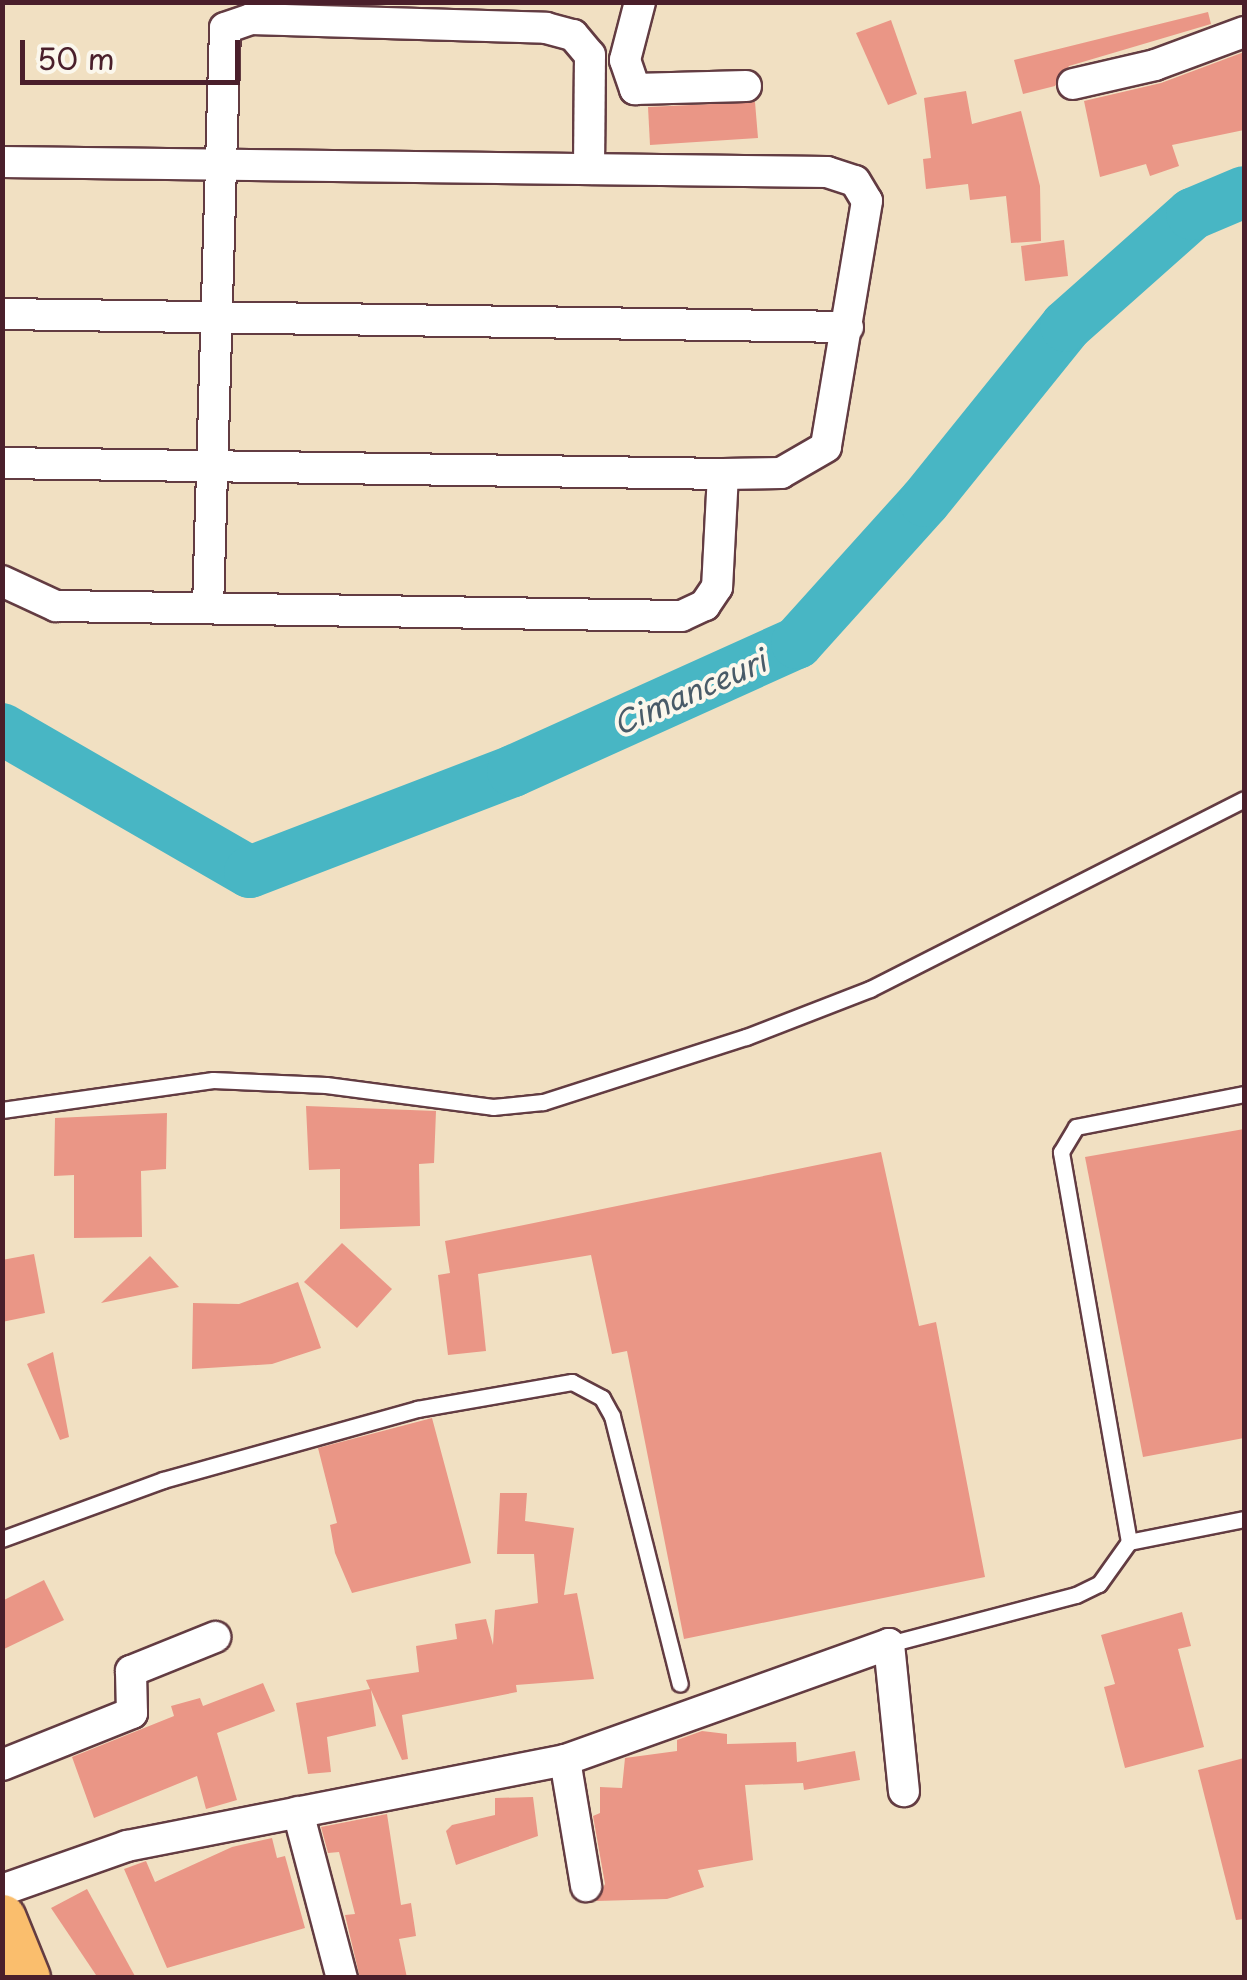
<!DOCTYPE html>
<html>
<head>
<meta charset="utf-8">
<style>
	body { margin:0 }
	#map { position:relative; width:1247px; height:1980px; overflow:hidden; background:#f1e0c2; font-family:"Playpen Sans",sans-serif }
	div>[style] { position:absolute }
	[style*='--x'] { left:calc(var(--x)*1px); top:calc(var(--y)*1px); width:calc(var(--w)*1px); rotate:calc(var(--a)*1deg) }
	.river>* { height:52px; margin:-26px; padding:0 26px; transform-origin:26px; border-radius:26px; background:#48b6c4 }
	.building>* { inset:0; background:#ea9686 }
	.roads { filter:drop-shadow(2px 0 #633c42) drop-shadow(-2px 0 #633c42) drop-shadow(0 2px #633c42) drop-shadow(0 -2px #633c42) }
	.service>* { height:15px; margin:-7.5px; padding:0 7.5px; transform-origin:7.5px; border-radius:7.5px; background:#fff }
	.minor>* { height:30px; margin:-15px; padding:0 15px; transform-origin:15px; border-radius:15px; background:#fff }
	.primary>* { height:48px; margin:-24px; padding:0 24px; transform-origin:24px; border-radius:24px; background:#fabe6d }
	span { translate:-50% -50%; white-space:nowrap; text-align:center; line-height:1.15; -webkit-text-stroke:8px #fbf7ec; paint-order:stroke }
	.water-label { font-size:30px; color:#495b68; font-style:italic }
	.frame { position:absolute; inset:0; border:5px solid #4a1f2b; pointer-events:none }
	.scale { position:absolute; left:20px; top:40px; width:220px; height:45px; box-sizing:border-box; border:5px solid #4a1f2b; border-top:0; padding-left:12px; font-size:30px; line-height:35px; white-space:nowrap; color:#4a1f2b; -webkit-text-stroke:8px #fbf7ec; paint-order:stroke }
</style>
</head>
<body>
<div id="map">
	<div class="river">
		<div style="--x:2;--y:729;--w:286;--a:30"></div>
		<div style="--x:250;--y:872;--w:282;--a:-21"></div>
		<div style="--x:513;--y:771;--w:312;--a:-24.3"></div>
		<div style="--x:797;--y:643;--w:191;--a:-48"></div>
		<div style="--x:925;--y:501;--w:225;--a:-51.1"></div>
		<div style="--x:1066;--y:326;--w:169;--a:-41.6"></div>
		<div style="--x:1192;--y:214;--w:56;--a:-22.9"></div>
	</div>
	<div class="building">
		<div style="clip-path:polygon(1208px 12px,1211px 24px,1069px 66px,1055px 86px,1023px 94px,1014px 60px)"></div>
		<div style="clip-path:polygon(891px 20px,917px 94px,888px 105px,856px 33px)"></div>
		<div style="clip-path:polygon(1244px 52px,1244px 130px,1172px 145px,1179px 166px,1150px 176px,1146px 164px,1100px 177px,1084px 101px,1161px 83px)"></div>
		<div style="clip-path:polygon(966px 91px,972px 124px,1021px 111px,1040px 186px,1041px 241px,1011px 243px,1006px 196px,970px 200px,968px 184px,926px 189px,923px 159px,931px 158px,924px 98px)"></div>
		<div style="clip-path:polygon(755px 102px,758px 138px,650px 145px,648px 107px)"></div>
		<div style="clip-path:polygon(1064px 240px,1068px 276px,1025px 281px,1021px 246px)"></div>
		<div style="clip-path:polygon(306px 1106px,436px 1111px,434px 1163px,419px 1164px,420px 1226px,340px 1229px,340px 1169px,309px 1170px)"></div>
		<div style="clip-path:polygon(167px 1113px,166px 1169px,141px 1171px,142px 1237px,74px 1238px,74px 1175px,54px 1176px,55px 1118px)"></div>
		<div style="clip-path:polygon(1244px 1129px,1244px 1438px,1143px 1457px,1085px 1157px)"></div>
		<div style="clip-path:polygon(881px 1152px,919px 1326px,936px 1322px,985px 1577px,684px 1639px,627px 1351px,612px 1354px,591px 1255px,478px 1274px,486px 1351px,448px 1355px,438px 1275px,450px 1273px,445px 1241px)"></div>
		<div style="clip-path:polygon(342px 1243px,392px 1289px,357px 1328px,304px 1282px)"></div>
		<div style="clip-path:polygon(34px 1254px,45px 1313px,2px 1322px,2px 1260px)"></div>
		<div style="clip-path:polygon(150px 1256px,179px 1287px,101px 1303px)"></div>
		<div style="clip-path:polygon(298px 1282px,321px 1348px,272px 1364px,192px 1369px,193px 1303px,239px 1304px)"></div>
		<div style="clip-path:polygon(53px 1352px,69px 1437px,60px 1440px,27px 1364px)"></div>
		<div style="clip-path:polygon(432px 1418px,471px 1563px,352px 1593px,335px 1553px,330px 1525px,337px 1523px,318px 1448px)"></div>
		<div style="clip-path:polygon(500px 1493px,527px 1493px,525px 1521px,574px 1528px,564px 1595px,577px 1593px,594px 1679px,516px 1685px,517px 1692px,402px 1715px,408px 1759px,402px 1760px,371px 1690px,376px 1726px,327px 1737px,331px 1772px,308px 1774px,296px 1703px,370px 1689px,366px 1680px,419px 1672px,416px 1646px,457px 1639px,455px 1624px,486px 1619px,493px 1645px,495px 1610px,538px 1603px,534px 1554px,497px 1554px)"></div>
		<div style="clip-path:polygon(44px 1580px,64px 1620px,2px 1650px,2px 1601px)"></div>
		<div style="clip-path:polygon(1182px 1612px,1191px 1646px,1178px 1649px,1204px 1747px,1125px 1768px,1104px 1687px,1115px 1684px,1101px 1635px)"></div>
		<div style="clip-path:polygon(263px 1683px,275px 1711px,217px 1733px,237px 1800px,206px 1809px,197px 1776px,94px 1818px,72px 1757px,174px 1716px,171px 1706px,200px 1698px,203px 1706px)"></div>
		<div style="clip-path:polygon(702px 1731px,727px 1734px,727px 1744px,796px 1742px,797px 1762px,855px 1751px,860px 1780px,804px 1790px,803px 1783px,745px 1785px,753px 1860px,698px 1870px,704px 1887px,667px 1899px,596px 1901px,605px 1884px,593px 1816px,600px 1813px,600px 1787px,622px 1788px,625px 1758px,677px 1751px,677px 1740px)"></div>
		<div style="clip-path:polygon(1244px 1758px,1244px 1919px,1236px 1920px,1198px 1770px)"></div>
		<div style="clip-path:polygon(533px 1797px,538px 1836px,456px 1865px,446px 1831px,452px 1825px,495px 1815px,495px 1798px)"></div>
		<div style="clip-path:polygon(387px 1814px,401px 1905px,411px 1903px,416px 1936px,399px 1939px,407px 1978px,360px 1978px,345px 1915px,355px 1914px,339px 1852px,328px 1853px,321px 1827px)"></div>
		<div style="clip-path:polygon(272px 1838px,277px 1858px,285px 1856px,305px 1928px,167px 1968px,124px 1869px,146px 1861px,155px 1882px,232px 1847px)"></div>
		<div style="clip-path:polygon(87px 1889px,136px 1978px,98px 1978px,51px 1908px)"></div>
	</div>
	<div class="roads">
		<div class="service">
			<div style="--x:2;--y:1110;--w:213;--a:-8.1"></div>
			<div style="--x:213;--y:1080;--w:113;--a:2.5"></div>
			<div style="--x:326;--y:1085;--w:168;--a:7.5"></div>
			<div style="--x:493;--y:1107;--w:50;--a:-5.7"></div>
			<div style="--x:543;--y:1102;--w:213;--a:-17.8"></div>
			<div style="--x:746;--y:1037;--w:133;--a:-21.2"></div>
			<div style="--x:870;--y:989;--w:419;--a:-26.9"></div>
			<div style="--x:2;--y:1539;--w:171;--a:-20.1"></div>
			<div style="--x:163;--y:1480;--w:264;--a:-15.6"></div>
			<div style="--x:417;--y:1409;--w:157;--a:-9.9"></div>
			<div style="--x:572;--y:1382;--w:34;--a:28"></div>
			<div style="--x:602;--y:1398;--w:21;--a:61"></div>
			<div style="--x:612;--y:1416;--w:276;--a:75.8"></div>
			<div style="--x:1129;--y:1542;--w:117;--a:-11.3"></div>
			<div style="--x:889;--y:1644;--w:193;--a:-14.7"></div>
			<div style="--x:1076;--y:1595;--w:25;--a:-26"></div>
			<div style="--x:1099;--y:1584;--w:52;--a:-54.5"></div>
			<div style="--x:1129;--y:1542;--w:396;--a:-99.9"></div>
			<div style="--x:1061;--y:1152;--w:29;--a:-59"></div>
			<div style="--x:1076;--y:1127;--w:171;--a:-11.1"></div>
		</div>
		<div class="minor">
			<div style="--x:640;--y:2;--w:60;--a:104.5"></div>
			<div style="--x:625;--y:60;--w:31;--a:71"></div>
			<div style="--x:635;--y:89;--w:111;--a:-1.5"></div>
			<div style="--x:1073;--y:84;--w:84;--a:-13"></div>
			<div style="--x:1155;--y:65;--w:95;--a:-20.3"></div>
			<div style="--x:2;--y:162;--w:825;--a:0.69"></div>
			<div style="--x:827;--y:172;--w:29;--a:18"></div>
			<div style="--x:855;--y:181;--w:23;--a:59"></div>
			<div style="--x:867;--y:201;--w:249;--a:99.5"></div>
			<div style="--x:826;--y:447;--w:52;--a:150"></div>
			<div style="--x:781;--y:473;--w:58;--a:179"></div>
			<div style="--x:723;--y:474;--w:113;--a:93"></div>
			<div style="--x:717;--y:587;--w:22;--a:124"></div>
			<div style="--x:705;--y:605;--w:26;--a:155"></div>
			<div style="--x:681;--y:616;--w:625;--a:-179.08"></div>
			<div style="--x:56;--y:606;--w:60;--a:-155.2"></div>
			<div style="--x:2;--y:314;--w:846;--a:0.88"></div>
			<div style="--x:2;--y:463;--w:721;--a:0.87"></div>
			<div style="--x:208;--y:608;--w:580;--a:-88.32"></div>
			<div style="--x:225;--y:28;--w:28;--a:-19"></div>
			<div style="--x:251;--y:19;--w:295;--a:1.7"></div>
			<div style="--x:546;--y:28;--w:28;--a:15"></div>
			<div style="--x:573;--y:35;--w:26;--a:50"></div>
			<div style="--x:590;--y:55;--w:114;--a:90.5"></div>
			<div style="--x:565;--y:1760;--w:128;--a:80.5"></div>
			<div style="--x:2;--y:1765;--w:140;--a:-21.8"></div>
			<div style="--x:132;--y:1713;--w:42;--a:-91.4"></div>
			<div style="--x:131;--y:1671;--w:91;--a:-22"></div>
			<div style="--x:298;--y:1812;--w:172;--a:75.2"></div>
			<div style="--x:2;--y:1890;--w:133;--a:-19.4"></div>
			<div style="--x:127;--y:1846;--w:446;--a:-11.1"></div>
			<div style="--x:565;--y:1760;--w:344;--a:-19.7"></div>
			<div style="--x:889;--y:1644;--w:148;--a:84.2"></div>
		</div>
		<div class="primary">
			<div style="--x:2;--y:1919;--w:64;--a:67.9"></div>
		</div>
	</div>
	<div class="water-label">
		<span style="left:689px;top:692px;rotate:-24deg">Cimanceuri</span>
	</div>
	<div class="frame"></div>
	<div class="scale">50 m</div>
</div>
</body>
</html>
